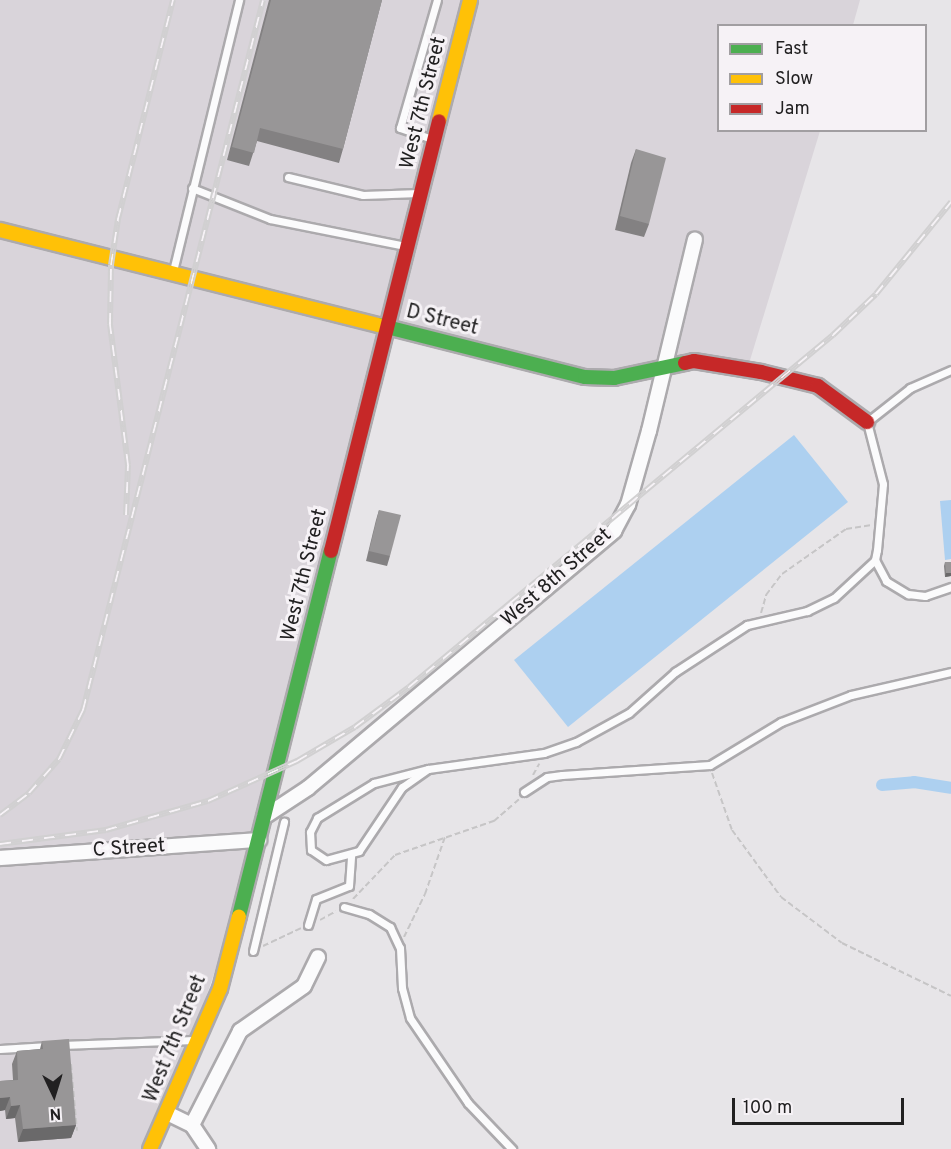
<!DOCTYPE html>
<html>
<head>
<meta charset="utf-8">
<style>
	body { margin:0 }
	#map { position:relative; width:951px; height:1149px; overflow:hidden; background:#e7e5e8; font-family:Overpass,sans-serif }
	div>[style] { position:absolute }
	[style*='--x'] { left:calc(var(--x)*1px); top:calc(var(--y)*1px); width:calc(var(--w)*1px); rotate:calc(var(--a)*1deg) }
	.built>* { inset:0; background:#d9d4da }
	.water>* { inset:0; background:#add0f0 }
	.canal>* { height:12px; margin:-6px; padding:0 6px; transform-origin:6px; border-radius:6px; background:#add0f0 }
	.path>* { height:2px; margin-top:-1px; transform-origin:0; background:repeating-linear-gradient(90deg,#c6c5c6 0 6px,transparent 0 9px) }
	.roads { filter:drop-shadow(2px 0 #acaaad) drop-shadow(-2px 0 #acaaad) drop-shadow(0 2px #acaaad) drop-shadow(0 -2px #acaaad) }
	.lane>* { height:7px; margin:-3.5px; padding:0 3.5px; transform-origin:3.5px; border-radius:3.5px; background:#fbfbfc }
	.street>* { height:14px; margin:-7px; padding:0 7px; transform-origin:7px; border-radius:7px; background:#fbfbfc }
	.fast>* { height:14px; margin:-7px; padding:0 7px; transform-origin:7px; border-radius:7px; background:#4caf50 }
	.slow>* { height:14px; margin:-7px; padding:0 7px; transform-origin:7px; border-radius:7px; background:#ffc107 }
	.jam>* { height:14px; margin:-7px; padding:0 7px; transform-origin:7px; border-radius:7px; background:#c62828 }
	.rail>* { height:6px; margin-top:-3px; transform-origin:0; background:repeating-linear-gradient(90deg,#f6f2f6 0 11px,#d1d0d1 0 22px); box-sizing:border-box; border-block:2px solid #d1d0d1 }
	.wall>* { inset:0; background:#838182 }
	.shaded-wall>* { inset:0; background:#6a696a }
	.building>* { inset:0; background:#989697 }
	span { translate:-50% -50%; white-space:nowrap; text-align:center; line-height:1.15; -webkit-text-stroke:6px #f6f2f6; paint-order:stroke }
	.street-label { font-size:20px; color:#212021 }
	.legend { position:absolute; left:717px; top:24px; width:210px; height:108px; box-sizing:border-box; background:#f6f2f6; border:2px solid #a19ea1; margin:0; padding:8px 10px; list-style:none; font-size:18px; color:#212021 }
	.legend li { display:flex; align-items:center; gap:12px; height:30px }
	.legend b { width:30px; border:2px solid #a19ea1 }
	.north { position:absolute; left:24px; top:1065px; width:60px; height:60px; -webkit-text-stroke:4px #f6f2f6; paint-order:stroke; rotate:176deg; font-size:16px; font-weight:700; line-height:24px; text-align:center; color:#212021 }
	.north::after { content:''; display:block; margin:auto; width:21px; height:27px; background:#212021; clip-path:polygon(50% 0,100% 100%,50% 72%,0 100%) }
	.scale { position:absolute; left:732px; top:1098px; width:172px; height:27px; box-sizing:border-box; border:3px solid #212021; border-top:0; padding-left:8px; font-size:18px; line-height:21px; white-space:nowrap; color:#212021; -webkit-text-stroke:4px #f6f2f6; paint-order:stroke }
</style>
</head>
<body>
<div id="map">
	<div class="built">
		<div style="clip-path:polygon(0 0,860px 0,853px 25px,718px 26px,718px 130px,820px 131px,747px 370px,663px 365px,598px 379px,387px 328px,259px 840px,167px 1113px,149px 1149px,0 1149px)"></div>
	</div>
	<div class="water">
		<div style="clip-path:polygon(794px 435px,848px 502px,568px 727px,514px 660px)"></div>
		<div style="clip-path:polygon(951px 500px,951px 559px,945px 560px,940px 501px)"></div>
	</div>
	<div class="canal">
		<div style="--x:882;--y:785;--w:32;--a:-5"></div>
		<div style="--x:914;--y:782;--w:37;--a:9"></div>
	</div>
	<div class="path">
		<div style="--x:761;--y:613;--w:19;--a:-74"></div>
		<div style="--x:766;--y:595;--w:26;--a:-53"></div>
		<div style="--x:782;--y:574;--w:78;--a:-35.1"></div>
		<div style="--x:846;--y:529;--w:26;--a:-9"></div>
		<div style="--x:712;--y:773;--w:60;--a:70.7"></div>
		<div style="--x:732;--y:830;--w:83;--a:53.8"></div>
		<div style="--x:781;--y:897;--w:76;--a:37"></div>
		<div style="--x:842;--y:943;--w:121;--a:25.9"></div>
		<div style="--x:533;--y:775;--w:13;--a:-61"></div>
		<div style="--x:353;--y:899;--w:61;--a:-46.3"></div>
		<div style="--x:395;--y:855;--w:105;--a:-19"></div>
		<div style="--x:494;--y:821;--w:35;--a:-41"></div>
		<div style="--x:320;--y:920;--w:18;--a:-29"></div>
		<div style="--x:404;--y:937;--w:48;--a:-64"></div>
		<div style="--x:425;--y:894;--w:60;--a:-70.7"></div>
		<div style="--x:263;--y:946;--w:42;--a:-25.3"></div>
		<div style="--x:71;--y:1064;--w:67;--a:84.9"></div>
	</div>
	<div class="roads">
		<div class="lane">
			<div style="--x:432;--y:139;--w:34;--a:-161"></div>
			<div style="--x:400;--y:128;--w:133;--a:-73.9"></div>
			<div style="--x:288;--y:177;--w:77;--a:13.5"></div>
			<div style="--x:363;--y:195;--w:56;--a:-2"></div>
			<div style="--x:192;--y:188;--w:84;--a:21.7"></div>
			<div style="--x:270;--y:219;--w:138;--a:11.3"></div>
			<div style="--x:173;--y:271;--w:279;--a:-76.3"></div>
			<div style="--x:875;--y:560;--w:24;--a:62"></div>
			<div style="--x:886;--y:581;--w:26;--a:31"></div>
			<div style="--x:908;--y:594;--w:17;--a:7"></div>
			<div style="--x:925;--y:596;--w:28;--a:-19"></div>
			<div style="--x:428;--y:769;--w:32;--a:145"></div>
			<div style="--x:402;--y:787;--w:77;--a:123.9"></div>
			<div style="--x:359;--y:851;--w:34;--a:165"></div>
			<div style="--x:326;--y:860;--w:18;--a:-146"></div>
			<div style="--x:311;--y:850;--w:18;--a:-93"></div>
			<div style="--x:310;--y:832;--w:16;--a:-63"></div>
			<div style="--x:317;--y:818;--w:67;--a:-31.6"></div>
			<div style="--x:374;--y:783;--w:56;--a:-14.5"></div>
			<div style="--x:428;--y:769;--w:117;--a:-7.9"></div>
			<div style="--x:544;--y:753;--w:34;--a:-19"></div>
			<div style="--x:576;--y:742;--w:60;--a:-28.7"></div>
			<div style="--x:629;--y:713;--w:62;--a:-41.7"></div>
			<div style="--x:675;--y:672;--w:86;--a:-33.1"></div>
			<div style="--x:747;--y:625;--w:62;--a:-13.1"></div>
			<div style="--x:807;--y:611;--w:30;--a:-26"></div>
			<div style="--x:834;--y:598;--w:56;--a:-42.8"></div>
			<div style="--x:875;--y:560;--w:10;--a:-79"></div>
			<div style="--x:877;--y:550;--w:66;--a:-84.8"></div>
			<div style="--x:883;--y:484;--w:64;--a:-104.5"></div>
			<div style="--x:867;--y:422;--w:55;--a:-38.3"></div>
			<div style="--x:910;--y:388;--w:45;--a:-23.7"></div>
			<div style="--x:524;--y:792;--w:27;--a:-33"></div>
			<div style="--x:547;--y:777;--w:15;--a:-8"></div>
			<div style="--x:562;--y:775;--w:148;--a:-3.9"></div>
			<div style="--x:710;--y:765;--w:83;--a:-31.2"></div>
			<div style="--x:781;--y:722;--w:75;--a:-21.1"></div>
			<div style="--x:851;--y:695;--w:103;--a:-13"></div>
			<div style="--x:344;--y:907;--w:26;--a:16"></div>
			<div style="--x:369;--y:914;--w:25;--a:32"></div>
			<div style="--x:390;--y:927;--w:23;--a:65"></div>
			<div style="--x:400;--y:948;--w:40;--a:87.1"></div>
			<div style="--x:402;--y:988;--w:31;--a:75"></div>
			<div style="--x:410;--y:1018;--w:103;--a:55.7"></div>
			<div style="--x:468;--y:1103;--w:64;--a:46.3"></div>
			<div style="--x:308;--y:925;--w:27;--a:-73"></div>
			<div style="--x:316;--y:899;--w:35;--a:-22"></div>
			<div style="--x:349;--y:886;--w:31;--a:-86"></div>
			<div style="--x:253;--y:951;--w:133;--a:-76.5"></div>
			<div style="--x:62;--y:1045;--w:132;--a:-2.2"></div>
			<div style="--x:0;--y:1049;--w:48;--a:-3.6"></div>
		</div>
		<div class="street">
			<div style="--x:264;--y:817;--w:53;--a:-33.4"></div>
			<div style="--x:308;--y:788;--w:400;--a:-40"></div>
			<div style="--x:614;--y:531;--w:30;--a:-62"></div>
			<div style="--x:628;--y:505;--w:77;--a:-74.2"></div>
			<div style="--x:649;--y:431;--w:197;--a:-76.5"></div>
			<div style="--x:0;--y:858;--w:260;--a:-4"></div>
			<div style="--x:167;--y:1113;--w:28;--a:26"></div>
			<div style="--x:192;--y:1125;--w:29;--a:56"></div>
			<div style="--x:192;--y:1125;--w:106;--a:-62.9"></div>
			<div style="--x:240;--y:1031;--w:78;--a:-35.1"></div>
			<div style="--x:304;--y:986;--w:32;--a:-64"></div>
		</div>
		<div class="fast">
			<div style="--x:379;--y:325;--w:212;--a:14.2"></div>
			<div style="--x:585;--y:377;--w:29;--a:2"></div>
			<div style="--x:614;--y:378;--w:73;--a:-11.9"></div>
			<div style="--x:239;--y:916;--w:376;--a:-75.9"></div>
		</div>
		<div class="slow">
			<div style="--x:439;--y:121;--w:125;--a:-75.6"></div>
			<div style="--x:0;--y:230;--w:391;--a:14.1"></div>
			<div style="--x:150;--y:1149;--w:175;--a:-66.4"></div>
			<div style="--x:220;--y:989;--w:75;--a:-75.4"></div>
		</div>
		<div class="jam">
			<div style="--x:685;--y:363;--w:9;--a:-13"></div>
			<div style="--x:694;--y:361;--w:68;--a:9.3"></div>
			<div style="--x:761;--y:372;--w:59;--a:13.8"></div>
			<div style="--x:818;--y:386;--w:61;--a:36.3"></div>
			<div style="--x:331;--y:551;--w:443;--a:-75.9"></div>
		</div>
	</div>
	<div class="rail">
		<div style="--x:126;--y:515;--w:50;--a:-87.7"></div>
		<div style="--x:128;--y:465;--w:142;--a:-97.3"></div>
		<div style="--x:110;--y:324;--w:59;--a:-89"></div>
		<div style="--x:111;--y:265;--w:47;--a:-81.3"></div>
		<div style="--x:118;--y:219;--w:226;--a:-75.9"></div>
		<div style="--x:0;--y:815;--w:36;--a:-37"></div>
		<div style="--x:29;--y:793;--w:45;--a:-48.6"></div>
		<div style="--x:59;--y:759;--w:55;--a:-63.9"></div>
		<div style="--x:83;--y:710;--w:732;--a:-75.77"></div>
		<div style="--x:0;--y:844;--w:107;--a:-7.5"></div>
		<div style="--x:106;--y:830;--w:106;--a:-15.9"></div>
		<div style="--x:208;--y:801;--w:98;--a:-24.2"></div>
		<div style="--x:297;--y:761;--w:67;--a:-30.4"></div>
		<div style="--x:355;--y:727;--w:67;--a:-36.5"></div>
		<div style="--x:409;--y:687;--w:551;--a:-39.7"></div>
		<div style="--x:833;--y:335;--w:59;--a:-43.6"></div>
		<div style="--x:876;--y:294;--w:119;--a:-50.8"></div>
	</div>
	<div class="wall">
		<div style="clip-path:polygon(269px 0,382px 0,343px 149px,339px 163px,257px 141px,249px 166px,227px 160px)"></div>
		<div style="clip-path:polygon(636px 149px,649px 224px,644px 237px,615px 230px,631px 163px)"></div>
		<div style="clip-path:polygon(379px 510px,390px 556px,387px 566px,366px 561px,376px 520px)"></div>
		<div style="clip-path:polygon(945px 562px,951px 562px,951px 576px,945px 577px,944px 566px)"></div>
		<div style="clip-path:polygon(42px 1041px,76px 1125px,71px 1138px,18px 1142px,15px 1118px,6px 1119px,5px 1110px,0 1111px,0 1081px,13px 1080px,12px 1064px,17px 1051px,40px 1049px)"></div>
	</div>
	<div class="shaded-wall">
		<div style="clip-path:polygon(946px 573px,951px 573px,951px 576px,945px 577px)"></div>
		<div style="clip-path:polygon(10px 1097px,5px 1110px,0 1111px,0 1098px)"></div>
		<div style="clip-path:polygon(20px 1105px,15px 1118px,6px 1119px,11px 1106px)"></div>
		<div style="clip-path:polygon(76px 1125px,71px 1138px,18px 1142px,23px 1129px)"></div>
	</div>
	<div class="building">
		<div style="clip-path:polygon(271px 0,382px 0,343px 149px,260px 128px,254px 153px,232px 147px)"></div>
		<div style="clip-path:polygon(636px 149px,666px 158px,649px 224px,620px 216px)"></div>
		<div style="clip-path:polygon(379px 510px,401px 515px,390px 556px,369px 551px)"></div>
		<div style="clip-path:polygon(945px 562px,951px 562px,951px 573px,946px 573px)"></div>
		<div style="clip-path:polygon(69px 1039px,76px 1125px,23px 1129px,20px 1105px,11px 1106px,10px 1097px,0 1098px,0 1081px,18px 1080px,17px 1051px,43px 1049px,42px 1041px)"></div>
	</div>
	<div class="street-label">
		<span style="left:424px;top:103px;rotate:-76deg">West 7th Street</span>
		<span style="left:442px;top:321px;rotate:14deg">D Street</span>
		<span style="left:305px;top:575px;rotate:-76deg">West 7th Street</span>
		<span style="left:557px;top:578px;rotate:-41deg">West 8th Street</span>
		<span style="left:129px;top:849px;rotate:-4deg">C Street</span>
		<span style="left:176px;top:1039px;rotate:-68deg">West 7th Street</span>
	</div>
	<ul class="legend">
	<li><b style="height:8px;background:#4caf50"></b>Fast</li>
	<li><b style="height:8px;background:#ffc107"></b>Slow</li>
	<li><b style="height:8px;background:#c62828"></b>Jam</li>
	</ul>
	<div class="north">N</div>
	<div class="scale">100 m</div>
</div>
</body>
</html>
